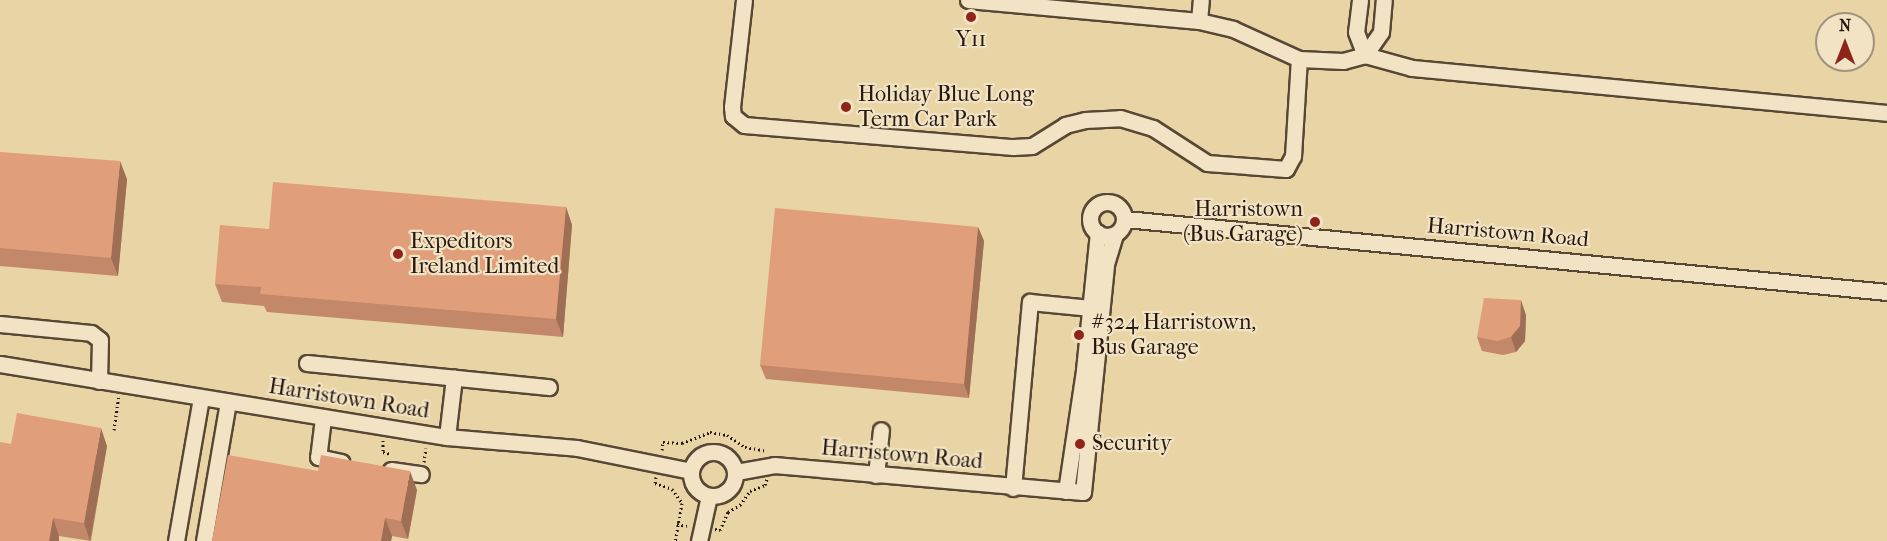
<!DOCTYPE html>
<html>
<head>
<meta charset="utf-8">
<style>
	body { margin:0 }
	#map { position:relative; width:1887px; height:541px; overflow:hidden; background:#e9d4a5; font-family:"IM FELL French Canon",serif }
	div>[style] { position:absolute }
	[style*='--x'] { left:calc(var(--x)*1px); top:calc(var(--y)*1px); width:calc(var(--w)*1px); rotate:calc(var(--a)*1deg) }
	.path>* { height:3px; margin-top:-1.5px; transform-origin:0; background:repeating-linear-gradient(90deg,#271810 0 1.5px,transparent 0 4.5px) }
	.roads { filter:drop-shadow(2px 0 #584735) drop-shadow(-2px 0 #584735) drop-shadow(0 2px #584735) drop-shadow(0 -2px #584735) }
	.minor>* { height:15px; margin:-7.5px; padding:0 7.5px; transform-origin:7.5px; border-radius:7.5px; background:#f1e3c4 }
	.minor>.ring { margin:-7.5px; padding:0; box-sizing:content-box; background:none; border:15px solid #f1e3c4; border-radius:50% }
	.wall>* { inset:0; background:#c28869 }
	.shaded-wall>* { inset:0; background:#9e6f55 }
	.building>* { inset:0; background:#e19e7a }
	.dots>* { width:16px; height:16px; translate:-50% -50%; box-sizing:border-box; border:3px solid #f1e3c4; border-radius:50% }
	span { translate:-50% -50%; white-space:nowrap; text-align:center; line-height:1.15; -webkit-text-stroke:4.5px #f1e3c4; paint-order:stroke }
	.poi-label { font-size:22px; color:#271810 }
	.left { translate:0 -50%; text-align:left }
	.right { translate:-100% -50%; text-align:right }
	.street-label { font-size:22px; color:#271810 }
	.north { position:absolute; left:1815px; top:12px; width:60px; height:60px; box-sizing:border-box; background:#f1e3c4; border:2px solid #a0927c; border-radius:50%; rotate:0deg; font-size:16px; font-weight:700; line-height:24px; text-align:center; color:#271810 }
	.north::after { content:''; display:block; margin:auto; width:21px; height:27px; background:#8f2418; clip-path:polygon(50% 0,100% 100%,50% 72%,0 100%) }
</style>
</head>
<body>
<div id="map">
	<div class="path">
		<div style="--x:114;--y:430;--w:34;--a:-82"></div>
		<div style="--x:383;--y:440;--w:12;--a:90"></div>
		<div style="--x:383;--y:452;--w:8;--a:14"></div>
		<div style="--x:662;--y:450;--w:8;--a:-83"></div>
		<div style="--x:663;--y:442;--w:19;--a:3"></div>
		<div style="--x:682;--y:443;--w:30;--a:-21"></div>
		<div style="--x:710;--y:432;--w:17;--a:10"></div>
		<div style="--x:727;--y:435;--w:22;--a:34"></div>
		<div style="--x:745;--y:447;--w:22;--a:10"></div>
		<div style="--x:424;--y:462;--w:14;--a:-82"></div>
		<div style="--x:656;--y:477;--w:6;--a:99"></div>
		<div style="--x:655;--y:483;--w:18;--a:19"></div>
		<div style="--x:672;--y:489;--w:17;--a:54"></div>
		<div style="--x:682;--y:503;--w:39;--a:100"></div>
		<div style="--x:677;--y:524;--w:10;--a:11"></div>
		<div style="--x:715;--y:529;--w:5;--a:11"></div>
		<div style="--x:720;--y:530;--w:20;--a:-66"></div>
		<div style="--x:728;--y:512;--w:14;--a:-30"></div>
		<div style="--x:740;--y:505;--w:17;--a:-54"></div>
		<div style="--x:750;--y:491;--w:16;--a:-22"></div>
		<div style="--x:765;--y:485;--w:6;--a:-72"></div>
	</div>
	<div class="roads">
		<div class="minor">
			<div style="--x:744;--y:0;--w:108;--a:96.4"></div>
			<div style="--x:732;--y:107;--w:9;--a:84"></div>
			<div style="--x:733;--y:116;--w:14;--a:39"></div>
			<div style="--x:744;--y:125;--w:270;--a:4.7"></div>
			<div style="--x:1013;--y:147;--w:19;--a:-3"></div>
			<div style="--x:1032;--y:146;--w:39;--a:-32"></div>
			<div style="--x:1065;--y:125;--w:21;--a:-14"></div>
			<div style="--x:1085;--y:120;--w:35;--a:-3"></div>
			<div style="--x:1120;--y:118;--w:34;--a:17"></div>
			<div style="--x:1153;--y:128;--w:64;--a:32.9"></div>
			<div style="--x:1207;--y:163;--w:79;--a:4.3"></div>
			<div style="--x:1286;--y:169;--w:15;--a:-62"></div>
			<div style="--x:1293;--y:156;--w:97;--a:-86.5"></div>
			<div style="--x:968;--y:0;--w:232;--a:5.2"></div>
			<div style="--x:1199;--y:21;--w:35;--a:13"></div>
			<div style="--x:1233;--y:29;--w:72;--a:24.4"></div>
			<div style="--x:1299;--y:59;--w:44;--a:2.6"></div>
			<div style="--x:1343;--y:61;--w:23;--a:-15"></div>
			<div style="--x:1365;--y:55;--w:49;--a:15.5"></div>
			<div style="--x:1412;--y:68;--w:477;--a:5.4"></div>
			<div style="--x:1360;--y:0;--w:32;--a:97"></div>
			<div style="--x:1356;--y:32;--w:25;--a:69"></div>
			<div style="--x:1199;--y:21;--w:21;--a:-85"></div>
			<div style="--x:1365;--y:55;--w:28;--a:-55"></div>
			<div style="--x:1381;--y:32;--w:32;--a:-85"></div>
			<div class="ring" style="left:1090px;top:202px;width:19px;height:19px"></div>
			<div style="--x:1125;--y:219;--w:765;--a:5.47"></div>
			<div style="--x:0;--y:324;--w:91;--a:5.6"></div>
			<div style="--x:91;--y:333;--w:11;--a:38"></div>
			<div style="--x:100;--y:340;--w:41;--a:91.4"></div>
			<div style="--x:307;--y:363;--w:243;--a:5.7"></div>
			<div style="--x:0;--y:364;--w:453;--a:9.3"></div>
			<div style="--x:447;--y:437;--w:130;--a:4.8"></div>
			<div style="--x:577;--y:448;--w:116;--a:11.4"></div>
			<div style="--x:323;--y:418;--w:39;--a:97"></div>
			<div style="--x:318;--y:457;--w:24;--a:12"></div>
			<div style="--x:447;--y:437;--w:60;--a:-83.3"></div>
			<div class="ring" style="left:691px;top:452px;width:29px;height:29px"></div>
			<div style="--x:391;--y:470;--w:30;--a:8"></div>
			<div style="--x:736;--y:472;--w:39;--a:-10"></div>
			<div style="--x:774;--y:465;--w:310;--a:5"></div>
			<div style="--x:1083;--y:492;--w:229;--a:-84.2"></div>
			<div style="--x:1106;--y:264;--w:31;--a:-73"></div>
			<div style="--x:876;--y:475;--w:45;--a:-83.7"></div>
			<div style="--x:1013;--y:488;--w:187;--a:-84.8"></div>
			<div style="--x:1030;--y:302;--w:61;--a:5.6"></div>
			<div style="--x:1066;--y:491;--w:122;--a:-81.5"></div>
			<div style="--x:1084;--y:370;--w:138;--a:-84.2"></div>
			<div style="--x:176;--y:541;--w:145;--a:-80.1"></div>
			<div style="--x:204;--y:541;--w:141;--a:-80.2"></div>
			<div style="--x:699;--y:541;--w:46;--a:-77.5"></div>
		</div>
	</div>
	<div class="wall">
		<div style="clip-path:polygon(0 152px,127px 179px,118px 276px,0 266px)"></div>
		<div style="clip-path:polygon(566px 207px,572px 225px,563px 337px,267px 312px,264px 306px,222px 302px,215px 284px,269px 229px)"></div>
		<div style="clip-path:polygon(978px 227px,984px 241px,969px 398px,766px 379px,760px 365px)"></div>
		<div style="clip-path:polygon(1526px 315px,1525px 341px,1516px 352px,1503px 355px,1482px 351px,1477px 337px)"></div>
		<div style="clip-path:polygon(107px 446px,91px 541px,59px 536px,59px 541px,0 541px)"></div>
		<div style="clip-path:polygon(417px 490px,408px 539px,392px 536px,391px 541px,212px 541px)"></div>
	</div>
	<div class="shaded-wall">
		<div style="clip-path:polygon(120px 161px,127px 179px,118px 276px,111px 258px)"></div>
		<div style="clip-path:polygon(566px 207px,572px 225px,563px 337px,556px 319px)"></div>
		<div style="clip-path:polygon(978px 227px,984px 241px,969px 398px,964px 384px)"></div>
		<div style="clip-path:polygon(1521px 300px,1526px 315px,1525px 341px,1516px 352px,1511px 337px)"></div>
		<div style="clip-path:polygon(101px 428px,107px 446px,90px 541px,84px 523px)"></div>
		<div style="clip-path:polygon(410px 471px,417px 490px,408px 539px,401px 521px)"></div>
		<div style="clip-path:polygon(53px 518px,59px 536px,59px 541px,49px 541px)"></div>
		<div style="clip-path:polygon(385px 518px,392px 536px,391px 541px,381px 541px)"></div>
	</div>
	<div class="building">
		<div style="clip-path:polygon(0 152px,120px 161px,111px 258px,0 248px)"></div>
		<div style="clip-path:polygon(273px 182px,566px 207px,556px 319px,260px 294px,261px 287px,215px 284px,220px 225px,269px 229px)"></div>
		<div style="clip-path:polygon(775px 208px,978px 227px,964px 384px,760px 365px)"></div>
		<div style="clip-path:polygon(1484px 298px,1521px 300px,1520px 326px,1511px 337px,1497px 341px,1477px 337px)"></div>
		<div style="clip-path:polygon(17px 413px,101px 428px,84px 523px,53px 518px,49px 541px,0 541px,0 442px,11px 444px)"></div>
		<div style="clip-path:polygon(228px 455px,318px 471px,321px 455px,410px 471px,401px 521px,385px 518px,381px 541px,212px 541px)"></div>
	</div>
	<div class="dots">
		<div style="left:971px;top:17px;background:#8f2418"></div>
		<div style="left:846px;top:107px;background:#8f2418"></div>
		<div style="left:1315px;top:222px;background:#8f2418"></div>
		<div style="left:398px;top:254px;background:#8f2418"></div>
		<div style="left:1079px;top:335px;background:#8f2418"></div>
		<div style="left:1080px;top:444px;background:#8f2418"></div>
	</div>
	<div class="poi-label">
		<span style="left:971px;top:40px">Y11</span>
		<span class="left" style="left:858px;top:107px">Holiday Blue Long<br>Term Car Park</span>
		<span class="right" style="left:1303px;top:222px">Harristown<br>(Bus Garage)</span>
		<span class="left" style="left:410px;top:254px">Expeditors<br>Ireland Limited</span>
		<span class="left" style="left:1091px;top:335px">#324 Harristown,<br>Bus Garage</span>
		<span class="left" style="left:1092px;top:444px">Security</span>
	</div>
	<div class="street-label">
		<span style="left:1508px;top:233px;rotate:5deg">Harristown Road</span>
		<span style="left:349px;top:399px;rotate:9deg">Harristown Road</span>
		<span style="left:902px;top:455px;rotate:5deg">Harristown Road</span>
	</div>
	<div class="north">N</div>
</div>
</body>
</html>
